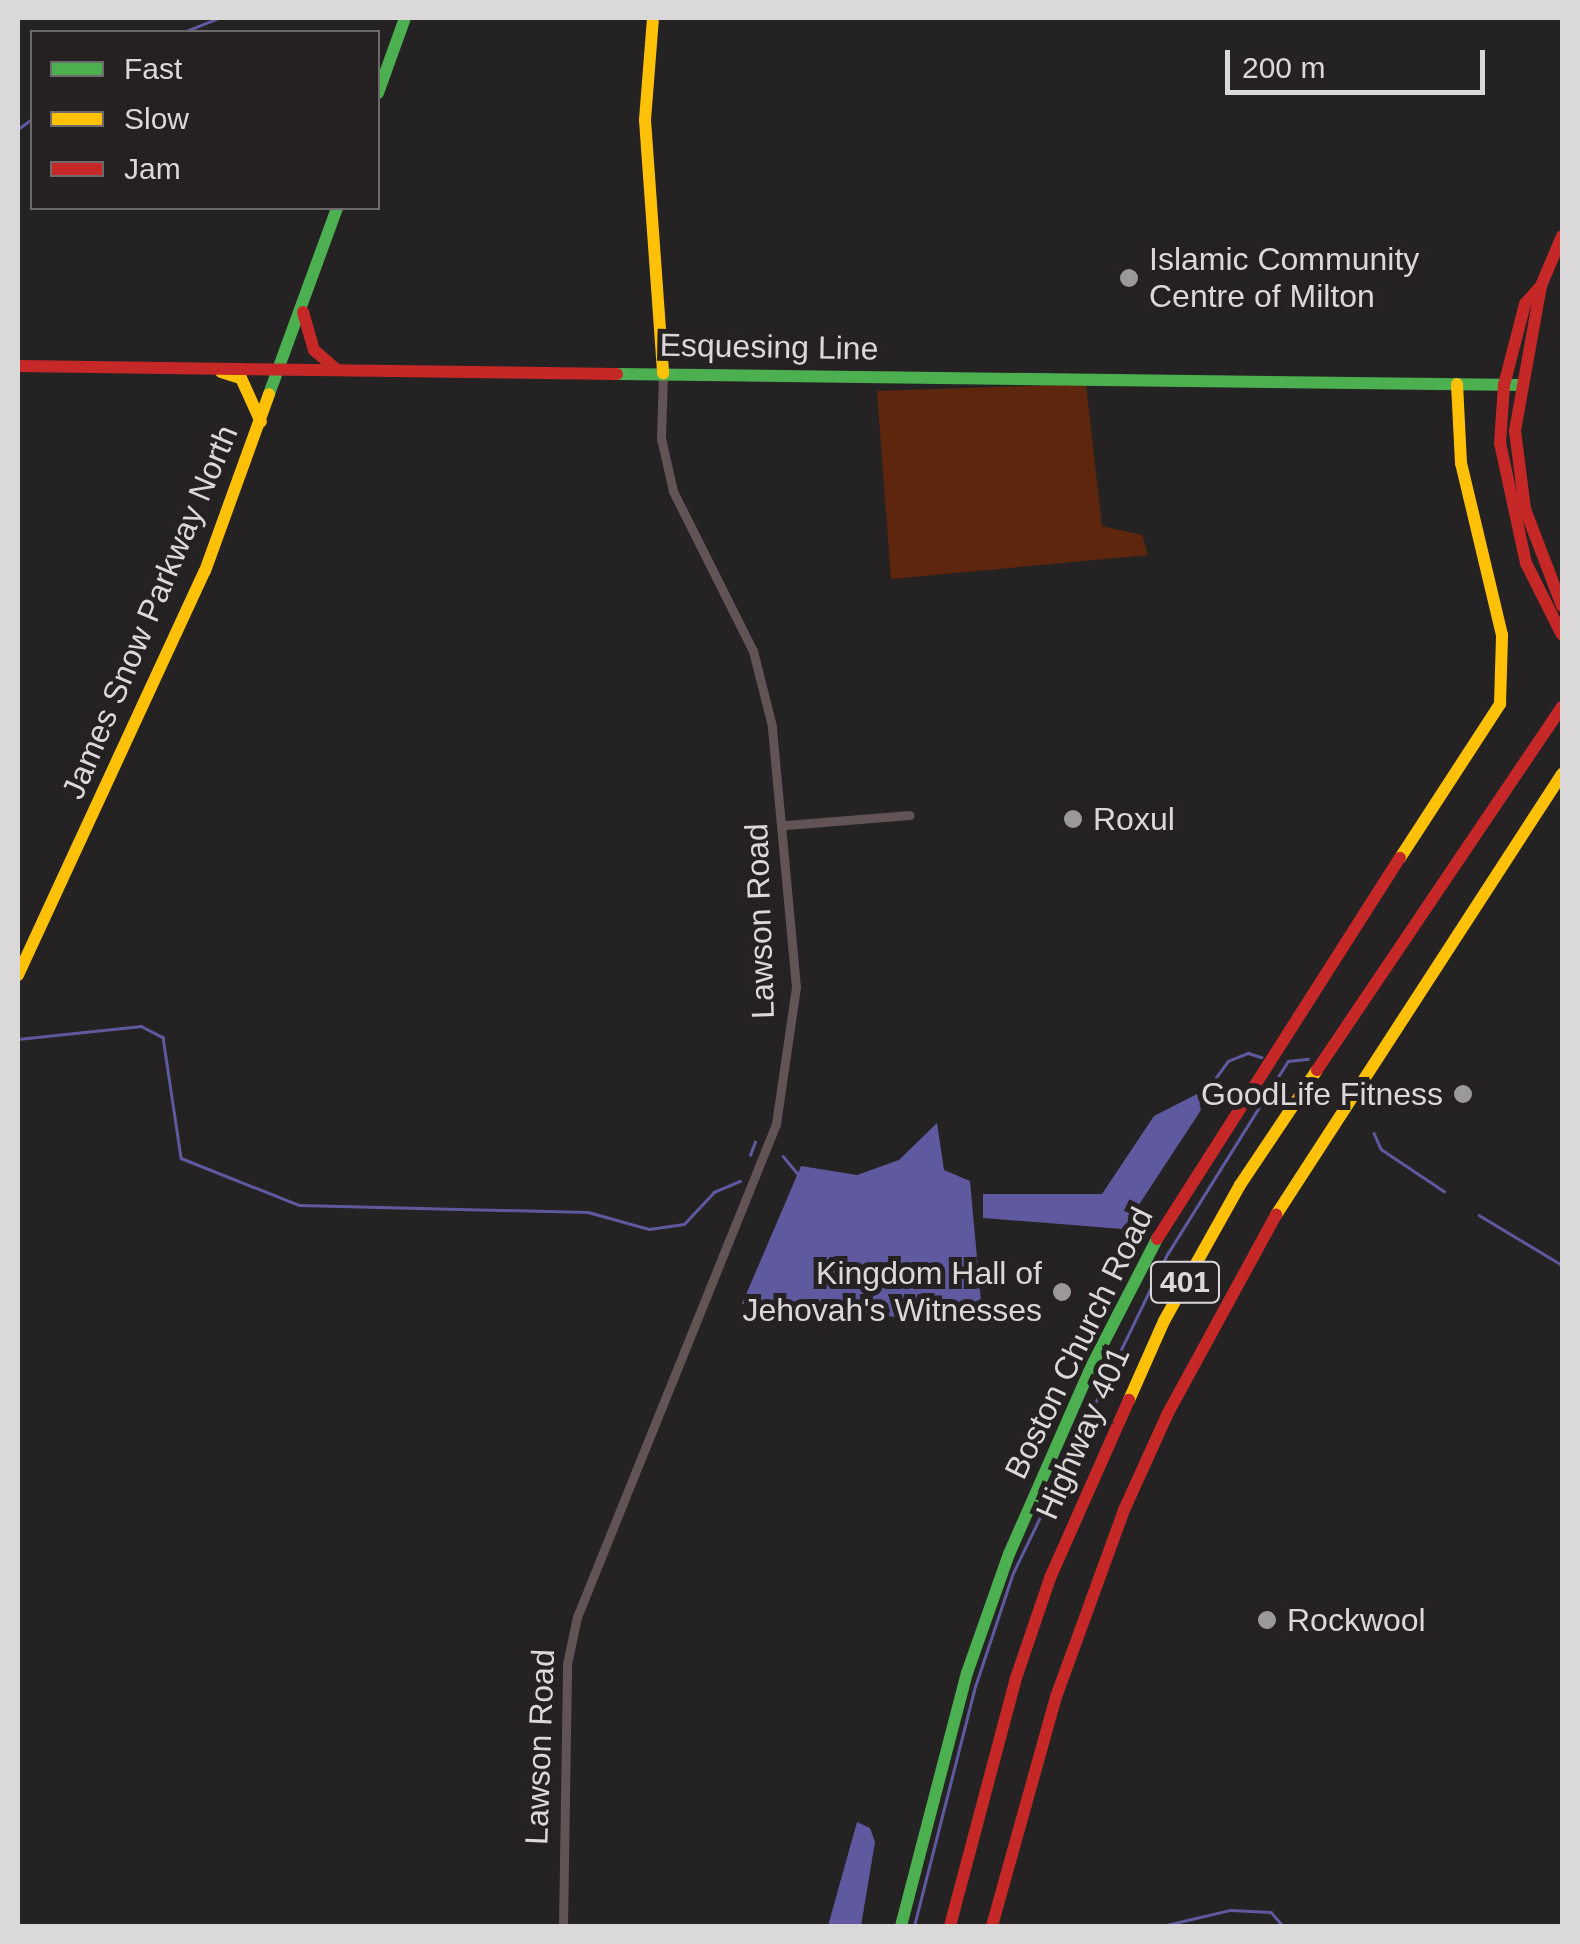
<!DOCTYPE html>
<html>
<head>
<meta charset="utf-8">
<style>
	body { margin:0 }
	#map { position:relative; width:1580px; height:1944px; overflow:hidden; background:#242223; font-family:Arial,sans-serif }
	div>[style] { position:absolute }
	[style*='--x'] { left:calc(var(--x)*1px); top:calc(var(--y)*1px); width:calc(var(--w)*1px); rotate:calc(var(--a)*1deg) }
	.green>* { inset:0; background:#5d260d }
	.water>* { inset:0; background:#5f5a9f }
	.stream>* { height:2.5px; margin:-1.25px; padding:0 1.25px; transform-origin:1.25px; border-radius:1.25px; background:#5f5a9f }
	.street>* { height:9px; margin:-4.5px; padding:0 4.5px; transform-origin:4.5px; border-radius:4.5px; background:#625355 }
	.fast>* { height:12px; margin:-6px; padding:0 6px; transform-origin:6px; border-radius:6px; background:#4caf50 }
	.slow>* { height:12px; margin:-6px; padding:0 6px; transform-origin:6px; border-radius:6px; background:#ffc107 }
	.jam>* { height:12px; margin:-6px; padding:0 6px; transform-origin:6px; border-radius:6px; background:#c62828 }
	.dots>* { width:28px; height:28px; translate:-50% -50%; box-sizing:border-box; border:5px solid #252123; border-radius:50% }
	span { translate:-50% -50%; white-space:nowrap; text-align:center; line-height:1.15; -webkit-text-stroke:10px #252123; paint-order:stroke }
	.shield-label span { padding:2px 8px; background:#252123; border:2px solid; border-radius:8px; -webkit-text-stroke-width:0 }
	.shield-label { font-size:30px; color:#dad8d9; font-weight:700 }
	.poi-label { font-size:32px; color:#dad8d9 }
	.left { translate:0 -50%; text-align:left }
	.right { translate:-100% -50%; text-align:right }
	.street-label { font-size:32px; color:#dad8d9 }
	.frame { position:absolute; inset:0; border:20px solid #dad8d9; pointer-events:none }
	.legend { position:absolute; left:30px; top:30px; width:350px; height:180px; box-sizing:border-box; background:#252123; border:2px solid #6d6a6c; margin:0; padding:12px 18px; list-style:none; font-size:30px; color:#dad8d9 }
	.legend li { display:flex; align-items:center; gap:20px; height:50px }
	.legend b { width:50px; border:2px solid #6d6a6c }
	.scale { position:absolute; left:1225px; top:50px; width:260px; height:45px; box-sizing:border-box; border:5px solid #dad8d9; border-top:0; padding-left:12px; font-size:30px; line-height:35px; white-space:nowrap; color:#dad8d9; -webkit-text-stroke:8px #252123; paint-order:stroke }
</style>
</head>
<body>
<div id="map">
	<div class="green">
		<div style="clip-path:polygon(1086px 384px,1102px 526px,1142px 535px,1148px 555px,891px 579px,877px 391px)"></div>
	</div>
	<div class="water">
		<div style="clip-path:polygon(1197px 1094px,1201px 1110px,1123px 1229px,983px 1218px,983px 1194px,1102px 1194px,1154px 1116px)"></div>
		<div style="clip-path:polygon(937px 1123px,944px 1170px,970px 1181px,983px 1324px,742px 1304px,801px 1166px,857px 1175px,899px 1160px)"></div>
		<div style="clip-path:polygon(857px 1822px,870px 1828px,875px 1842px,861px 1926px,828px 1926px)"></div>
	</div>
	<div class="stream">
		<div style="--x:184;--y:32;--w:37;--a:-22"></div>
		<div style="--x:18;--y:129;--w:17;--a:-36"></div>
		<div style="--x:18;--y:1039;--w:124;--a:-6"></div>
		<div style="--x:141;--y:1026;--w:25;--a:27"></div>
		<div style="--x:163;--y:1037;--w:122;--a:81.5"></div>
		<div style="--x:181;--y:1158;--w:127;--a:21.7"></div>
		<div style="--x:299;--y:1205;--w:289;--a:1.4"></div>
		<div style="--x:588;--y:1212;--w:63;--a:15.6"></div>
		<div style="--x:649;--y:1229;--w:35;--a:-8"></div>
		<div style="--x:684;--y:1224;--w:44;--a:-46.8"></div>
		<div style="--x:714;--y:1192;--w:28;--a:-23"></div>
		<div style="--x:1196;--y:1105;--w:54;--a:-54"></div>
		<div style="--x:1228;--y:1061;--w:22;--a:-22"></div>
		<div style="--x:1248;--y:1053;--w:14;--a:17"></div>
		<div style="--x:1374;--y:1133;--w:17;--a:66"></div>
		<div style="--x:1381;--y:1149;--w:76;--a:33.7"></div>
		<div style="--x:750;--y:1155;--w:14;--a:-69"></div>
		<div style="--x:783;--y:1156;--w:23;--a:50"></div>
		<div style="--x:1479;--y:1215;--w:97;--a:31.1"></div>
		<div style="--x:914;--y:1926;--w:247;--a:-75.7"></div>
		<div style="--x:975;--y:1687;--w:120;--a:-71.6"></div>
		<div style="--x:1013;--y:1573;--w:356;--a:-64.2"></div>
		<div style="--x:1168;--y:1253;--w:226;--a:-58"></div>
		<div style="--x:1288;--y:1061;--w:20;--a:-6"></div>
		<div style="--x:1162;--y:1926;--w:70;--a:-13.2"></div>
		<div style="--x:1230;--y:1910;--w:41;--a:2.8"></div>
		<div style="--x:1271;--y:1912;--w:18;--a:49"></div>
	</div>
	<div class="street">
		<div style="--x:786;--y:825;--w:124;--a:-4.6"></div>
		<div style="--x:563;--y:1926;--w:262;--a:-89.1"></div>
		<div style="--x:567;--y:1664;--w:48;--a:-78"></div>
		<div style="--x:577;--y:1617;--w:532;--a:-68.02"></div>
		<div style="--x:776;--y:1124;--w:138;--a:-81.7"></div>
		<div style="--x:796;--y:987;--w:262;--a:-95.3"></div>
		<div style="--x:772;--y:726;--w:77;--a:-104.2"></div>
		<div style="--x:753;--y:651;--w:179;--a:-116.6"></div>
		<div style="--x:673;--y:491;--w:54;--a:-102.8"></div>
		<div style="--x:661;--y:438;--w:65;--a:-88.2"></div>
	</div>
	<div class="fast">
		<div style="--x:378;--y:93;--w:80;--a:-70.2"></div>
		<div style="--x:617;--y:374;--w:903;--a:0.7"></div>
		<div style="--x:269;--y:394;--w:198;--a:-69.9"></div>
		<div style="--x:901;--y:1926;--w:261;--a:-75.4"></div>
		<div style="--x:967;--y:1673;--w:126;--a:-70.6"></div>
		<div style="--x:1009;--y:1554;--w:209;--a:-66.3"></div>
		<div style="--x:1093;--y:1363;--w:140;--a:-62.7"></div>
	</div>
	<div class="slow">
		<div style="--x:653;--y:18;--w:102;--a:94.5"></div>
		<div style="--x:645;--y:120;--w:254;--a:85.9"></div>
		<div style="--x:221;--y:372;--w:21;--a:17"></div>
		<div style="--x:241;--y:378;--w:48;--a:65.6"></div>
		<div style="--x:1400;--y:858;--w:184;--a:-57"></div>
		<div style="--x:1500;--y:704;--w:69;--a:-88.3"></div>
		<div style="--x:1502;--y:635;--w:177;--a:-103.4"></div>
		<div style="--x:1461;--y:463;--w:79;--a:-92.9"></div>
		<div style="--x:18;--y:975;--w:445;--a:-65.2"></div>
		<div style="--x:205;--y:571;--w:188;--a:-70.1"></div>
		<div style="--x:1276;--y:1215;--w:526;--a:-57.04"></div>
		<div style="--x:1129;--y:1400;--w:86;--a:-66.1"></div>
		<div style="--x:1164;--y:1321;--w:156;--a:-60.8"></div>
		<div style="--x:1240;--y:1185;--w:138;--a:-56.2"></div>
	</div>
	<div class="jam">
		<div style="--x:1562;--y:236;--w:54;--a:112.8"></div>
		<div style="--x:1541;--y:286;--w:24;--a:132"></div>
		<div style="--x:1525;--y:304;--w:84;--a:104.5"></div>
		<div style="--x:1504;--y:385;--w:58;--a:93.9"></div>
		<div style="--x:1500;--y:443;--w:123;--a:77.8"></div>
		<div style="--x:1526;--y:563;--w:80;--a:63.4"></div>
		<div style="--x:1541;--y:286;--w:147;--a:100.2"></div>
		<div style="--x:1515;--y:431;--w:79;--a:82.7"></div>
		<div style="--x:1525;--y:509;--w:104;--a:69.1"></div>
		<div style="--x:303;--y:312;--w:40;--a:74"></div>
		<div style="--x:314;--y:350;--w:29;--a:41"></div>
		<div style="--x:18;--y:366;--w:599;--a:0.77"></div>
		<div style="--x:1317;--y:1070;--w:438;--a:-56"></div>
		<div style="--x:1157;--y:1239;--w:452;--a:-57.5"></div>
		<div style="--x:950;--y:1926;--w:253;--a:-75.1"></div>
		<div style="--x:1015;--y:1681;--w:109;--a:-71.2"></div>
		<div style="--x:1050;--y:1578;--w:195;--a:-66.1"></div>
		<div style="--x:992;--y:1926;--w:238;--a:-74.4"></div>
		<div style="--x:1056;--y:1697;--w:199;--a:-70"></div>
		<div style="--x:1124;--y:1510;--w:107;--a:-65.6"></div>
		<div style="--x:1168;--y:1413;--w:226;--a:-61.4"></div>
	</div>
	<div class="dots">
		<div style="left:1129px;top:278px;background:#9a9899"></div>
		<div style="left:1073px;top:819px;background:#9a9899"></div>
		<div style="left:1463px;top:1094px;background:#9a9899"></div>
		<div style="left:1062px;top:1292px;background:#9a9899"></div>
		<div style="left:1267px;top:1620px;background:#9a9899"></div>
	</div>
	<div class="shield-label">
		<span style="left:1185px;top:1282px">401</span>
	</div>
	<div class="poi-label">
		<span class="left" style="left:1149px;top:278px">Islamic Community<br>Centre of Milton</span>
		<span class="left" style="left:1093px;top:819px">Roxul</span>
		<span class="right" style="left:1443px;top:1094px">GoodLife Fitness</span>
		<span class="right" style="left:1042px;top:1292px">Kingdom Hall of<br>Jehovah's Witnesses</span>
		<span class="left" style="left:1287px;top:1620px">Rockwool</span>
	</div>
	<div class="street-label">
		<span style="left:769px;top:347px;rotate:1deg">Esquesing Line</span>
		<span style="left:150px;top:612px;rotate:-67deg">James Snow Parkway North</span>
		<span style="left:760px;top:921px;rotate:-92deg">Lawson Road</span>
		<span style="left:1079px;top:1343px;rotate:-64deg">Boston Church Road</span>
		<span style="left:1083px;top:1433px;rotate:-66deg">Highway 401</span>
		<span style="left:540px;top:1747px;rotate:-88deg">Lawson Road</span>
	</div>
	<div class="frame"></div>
	<ul class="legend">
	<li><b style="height:12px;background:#4caf50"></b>Fast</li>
	<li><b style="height:12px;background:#ffc107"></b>Slow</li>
	<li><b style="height:12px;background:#c62828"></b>Jam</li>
	</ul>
	<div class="scale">200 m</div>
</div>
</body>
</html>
